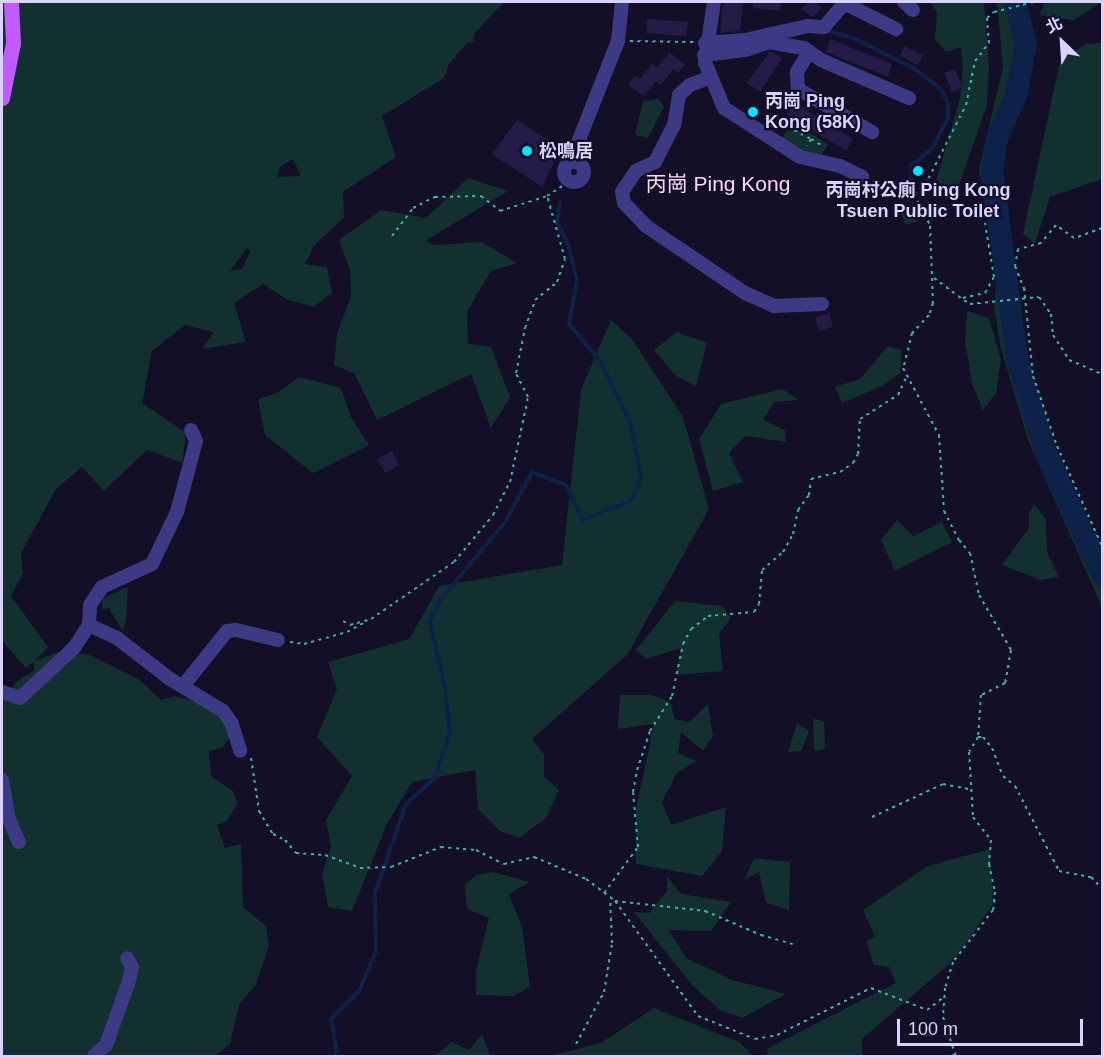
<!DOCTYPE html>
<html>
<head>
<meta charset="utf-8">
<style>
	body { margin:0 }
	#map { position:relative; width:1104px; height:1058px; overflow:hidden; background:#130f26; font-family:Helvetica,"Noto Sans TC",sans-serif }
	div>[style] { position:absolute }
	[style*='--x'] { left:calc(var(--x)*1px); top:calc(var(--y)*1px); width:calc(var(--w)*1px); rotate:calc(var(--a)*1deg) }
	.green>* { inset:0; background:#12302f }
	.stream>* { height:4px; margin:-2px; padding:0 2px; transform-origin:2px; border-radius:2px; background:#0c2248 }
	.river>* { height:22px; margin:-11px; padding:0 11px; transform-origin:11px; border-radius:11px; background:#0c2248 }
	.building>* { inset:0; background:#241b47 }
	.path>* { height:2px; margin-top:-1px; transform-origin:0; background:repeating-linear-gradient(90deg,#2fb8b0 0 3px,transparent 0 7.5px) }
	.minor>* { height:14px; margin:-7px; padding:0 7px; transform-origin:7px; border-radius:7px; background:#3d3a85 }
	.minor>.ring { margin:-7px; padding:0; box-sizing:content-box; background:none; border:14px solid #3d3a85; border-radius:50% }
	.major>* { height:15px; margin:-7.5px; padding:0 7.5px; transform-origin:7.5px; border-radius:7.5px; background:#c25bff }
	.dots>* { width:16px; height:16px; translate:-50% -50%; box-sizing:border-box; border:3px solid #130f26; border-radius:50% }
	span { translate:-50% -50%; white-space:nowrap; text-align:center; line-height:1.15; -webkit-text-stroke:4.5px #130f26; paint-order:stroke }
	.poi-label { font-size:18px; color:#d9d4ff; font-weight:700 }
	.left { translate:0 -50%; text-align:left }
	.quarter-label { font-size:21px; color:#ffd6f0 }
	.frame { position:absolute; inset:0; border:3px solid #d9d4ff; pointer-events:none }
	.north { position:absolute; left:1032px; top:12px; width:60px; height:60px; -webkit-text-stroke:4px #130f26; paint-order:stroke; rotate:335deg; font-size:16px; font-weight:700; line-height:24px; text-align:center; color:#d9d4ff }
	.north::after { content:''; display:block; margin:auto; width:21px; height:27px; background:#d9d4ff; clip-path:polygon(50% 0,100% 100%,50% 72%,0 100%) }
	.scale { position:absolute; left:897px; top:1019px; width:186px; height:27px; box-sizing:border-box; border:3px solid #d9d4ff; border-top:0; padding-left:8px; font-size:18px; line-height:21px; white-space:nowrap; color:#d9d4ff; -webkit-text-stroke:4px #130f26; paint-order:stroke }
</style>
</head>
<body>
<div id="map">
	<div class="green">
		<div style="clip-path:polygon(evenodd,2px 2px,504px 2px,475px 33px,473px 42px,467px 43px,449px 64px,444px 78px,382px 116px,396px 157px,343px 192px,344px 217px,314px 246px,305px 264px,327px 267px,332px 293px,314px 307px,288px 300px,263px 284px,234px 303px,246px 342px,202px 349px,214px 332px,185px 325px,152px 351px,142px 403px,186px 433px,182px 463px,147px 450px,104px 491px,82px 467px,56px 489px,21px 553px,23px 573px,11px 596px,48px 647px,35px 661px,61px 651px,89px 655px,140px 680px,161px 700px,174px 696px,211px 706px,233px 734px,222px 748px,209px 751px,211px 776px,233px 791px,238px 803px,227px 821px,217px 825px,225px 848px,241px 844px,243px 907px,266px 926px,269px 946px,256px 984px,239px 1005px,230px 1044px,215px 1056px,2px 1056px,2px 692px,8px 694px,17px 681px,35px 670px,33px 662px,26px 668px,2px 641px,2px 2px,293px 159px,301px 176px,277px 177px,280px 167px,293px 159px,2px 2px,247px 248px,250px 252px,242px 269px,230px 271px,247px 248px)"></div>
		<div style="clip-path:polygon(930px 2px,984px 2px,989px 65px,987px 105px,957px 191px,932px 196px,960px 98px,963px 66px,961px 47px,946px 52px,935px 39px,937px 12px)"></div>
		<div style="clip-path:polygon(997px 2px,1023px 2px,1030px 41px,1002px 161px,1023px 346px,1031px 385px,1054px 448px,1102px 556px,1102px 607px,1028px 440px,1000px 345px,994px 306px,997px 279px,979px 169px,1003px 67px)"></div>
		<div style="clip-path:polygon(1045px 2px,1102px 2px,1074px 20px,1039px 15px)"></div>
		<div style="clip-path:polygon(1102px 43px,1102px 179px,1050px 197px,1035px 243px,1023px 234px,1060px 61px,1086px 44px)"></div>
		<div style="clip-path:polygon(659px 99px,664px 107px,648px 138px,635px 135px,643px 101px)"></div>
		<div style="clip-path:polygon(792px 122px,828px 144px,819px 160px,782px 139px)"></div>
		<div style="clip-path:polygon(468px 178px,508px 191px,425px 241px,434px 245px,482px 242px,517px 263px,491px 271px,467px 312px,468px 344px,491px 347px,510px 397px,491px 428px,471px 374px,377px 420px,354px 373px,334px 365px,337px 334px,351px 296px,350px 270px,339px 240px,381px 210px,426px 218px)"></div>
		<div style="clip-path:polygon(912px 206px,918px 221px,906px 225px,899px 209px)"></div>
		<div style="clip-path:polygon(967px 311px,989px 318px,1001px 360px,996px 393px,983px 410px,972px 384px,965px 341px)"></div>
		<div style="clip-path:polygon(611px 320px,632px 339px,683px 417px,709px 509px,627px 655px,532px 739px,544px 754px,544px 776px,559px 790px,546px 818px,519px 838px,500px 831px,478px 809px,475px 770px,412px 782px,387px 824px,352px 911px,328px 907px,322px 874px,331px 847px,326px 820px,352px 776px,317px 737px,337px 689px,328px 662px,409px 639px,439px 586px,562px 565px,581px 390px)"></div>
		<div style="clip-path:polygon(677px 332px,707px 343px,696px 386px,676px 376px,654px 350px)"></div>
		<div style="clip-path:polygon(888px 346px,902px 350px,900px 373px,882px 386px,842px 403px,835px 387px,860px 379px)"></div>
		<div style="clip-path:polygon(299px 377px,341px 388px,351px 417px,369px 445px,313px 473px,265px 435px,258px 399px,277px 393px)"></div>
		<div style="clip-path:polygon(782px 389px,799px 400px,774px 402px,763px 420px,785px 430px,786px 442px,745px 436px,729px 453px,743px 482px,713px 491px,699px 439px,721px 404px)"></div>
		<div style="clip-path:polygon(1034px 504px,1046px 519px,1047px 552px,1059px 577px,1040px 580px,1002px 565px,1029px 528px,1029px 513px)"></div>
		<div style="clip-path:polygon(897px 520px,913px 536px,942px 522px,952px 542px,895px 571px,881px 540px)"></div>
		<div style="clip-path:polygon(128px 587px,126px 620px,123px 632px,109px 608px,103px 610px,102px 599px)"></div>
		<div style="clip-path:polygon(675px 601px,722px 606px,731px 618px,719px 634px,723px 671px,676px 675px,681px 648px,646px 659px,636px 650px)"></div>
		<div style="clip-path:polygon(620px 695px,652px 695px,670px 702px,675px 719px,689px 722px,708px 704px,713px 736px,703px 751px,681px 732px,678px 753px,696px 761px,677px 773px,662px 802px,671px 825px,726px 807px,722px 851px,702px 876px,636px 864px,636px 810px,654px 724px,618px 729px)"></div>
		<div style="clip-path:polygon(813px 719px,824px 721px,825px 749px,814px 751px)"></div>
		<div style="clip-path:polygon(797px 723px,809px 731px,801px 751px,788px 752px)"></div>
		<div style="clip-path:polygon(990px 849px,993px 904px,956px 958px,862px 1039px,862px 1056px,767px 1056px,768px 1048px,896px 983px,889px 967px,874px 965px,866px 941px,875px 937px,863px 910px,928px 866px)"></div>
		<div style="clip-path:polygon(754px 858px,790px 862px,789px 910px,766px 903px,759px 872px,744px 880px)"></div>
		<div style="clip-path:polygon(492px 872px,530px 882px,509px 894px,522px 927px,530px 987px,513px 996px,476px 995px,476px 971px,489px 918px,467px 909px,465px 885px,476px 875px)"></div>
		<div style="clip-path:polygon(667px 876px,681px 894px,731px 902px,711px 931px,669px 930px,686px 958px,732px 980px,786px 994px,742px 1018px,720px 1010px,692px 985px,634px 912px,649px 913px,667px 891px)"></div>
		<div style="clip-path:polygon(654px 1008px,739px 1042px,753px 1056px,550px 1056px,601px 1043px)"></div>
		<div style="clip-path:polygon(482px 1034px,490px 1056px,435px 1056px,451px 1042px,469px 1050px)"></div>
	</div>
	<div class="stream">
		<div style="--x:825;--y:30;--w:32;--a:16"></div>
		<div style="--x:856;--y:39;--w:66;--a:27"></div>
		<div style="--x:915;--y:69;--w:33;--a:38"></div>
		<div style="--x:941;--y:89;--w:17;--a:65"></div>
		<div style="--x:948;--y:104;--w:14;--a:90"></div>
		<div style="--x:948;--y:118;--w:34;--a:117"></div>
		<div style="--x:933;--y:148;--w:28;--a:141"></div>
		<div style="--x:911;--y:166;--w:21;--a:87"></div>
		<div style="--x:335;--y:1056;--w:4;--a:-63"></div>
		<div style="--x:337;--y:1052;--w:34;--a:-100"></div>
		<div style="--x:331;--y:1019;--w:40;--a:-45"></div>
		<div style="--x:359;--y:991;--w:43;--a:-67"></div>
		<div style="--x:376;--y:951;--w:58;--a:-91"></div>
		<div style="--x:375;--y:893;--w:94;--a:-70.8"></div>
		<div style="--x:406;--y:804;--w:38;--a:-42"></div>
		<div style="--x:434;--y:779;--w:48;--a:-70.4"></div>
		<div style="--x:450;--y:734;--w:47;--a:-96.1"></div>
		<div style="--x:445;--y:687;--w:67;--a:-103"></div>
		<div style="--x:430;--y:622;--w:24;--a:-66"></div>
		<div style="--x:440;--y:600;--w:103;--a:-50.1"></div>
		<div style="--x:506;--y:521;--w:55;--a:-62"></div>
		<div style="--x:532;--y:472;--w:36;--a:21"></div>
		<div style="--x:566;--y:485;--w:39;--a:64"></div>
		<div style="--x:583;--y:520;--w:53;--a:-22.2"></div>
		<div style="--x:632;--y:500;--w:26;--a:-69"></div>
		<div style="--x:641;--y:476;--w:53;--a:-100.9"></div>
		<div style="--x:631;--y:424;--w:69;--a:-115.8"></div>
		<div style="--x:601;--y:362;--w:50;--a:-130.1"></div>
		<div style="--x:569;--y:324;--w:45;--a:-79.7"></div>
		<div style="--x:577;--y:280;--w:37;--a:-104"></div>
		<div style="--x:568;--y:244;--w:25;--a:-116"></div>
		<div style="--x:557;--y:221;--w:19;--a:-81"></div>
	</div>
	<div class="river">
		<div style="--x:1015;--y:2;--w:43;--a:75.3"></div>
		<div style="--x:1026;--y:44;--w:53;--a:100.9"></div>
		<div style="--x:1016;--y:96;--w:46;--a:114.3"></div>
		<div style="--x:997;--y:138;--w:33;--a:99"></div>
		<div style="--x:992;--y:171;--w:189;--a:82.4"></div>
		<div style="--x:1017;--y:358;--w:99;--a:73"></div>
		<div style="--x:1046;--y:453;--w:134;--a:65.3"></div>
	</div>
	<div class="building">
		<div style="clip-path:polygon(723px 2px,743px 2px,740px 31px,720px 33px)"></div>
		<div style="clip-path:polygon(753px 2px,782px 2px,780px 11px,753px 8px)"></div>
		<div style="clip-path:polygon(809px 2px,816px 2px,822px 8px,813px 17px,801px 9px)"></div>
		<div style="clip-path:polygon(647px 19px,688px 22px,686px 36px,646px 33px)"></div>
		<div style="clip-path:polygon(830px 39px,892px 64px,888px 77px,826px 52px)"></div>
		<div style="clip-path:polygon(905px 46px,923px 55px,918px 65px,900px 56px)"></div>
		<div style="clip-path:polygon(770px 51px,782px 58px,760px 92px,747px 83px)"></div>
		<div style="clip-path:polygon(669px 52px,685px 64px,678px 73px,673px 69px,661px 85px,656px 81px,644px 96px,628px 85px,635px 76px,640px 79px,652px 64px,657px 68px)"></div>
		<div style="clip-path:polygon(955px 69px,963px 87px,952px 92px,944px 73px)"></div>
		<div style="clip-path:polygon(795px 103px,853px 139px,846px 151px,787px 115px)"></div>
		<div style="clip-path:polygon(517px 120px,561px 148px,542px 187px,492px 154px)"></div>
		<div style="clip-path:polygon(829px 313px,833px 327px,819px 331px,815px 317px)"></div>
		<div style="clip-path:polygon(392px 451px,399px 465px,385px 473px,377px 459px)"></div>
	</div>
	<div class="path">
		<div style="--x:630;--y:41;--w:63;--a:0.9"></div>
		<div style="--x:794;--y:130;--w:19;--a:28"></div>
		<div style="--x:811;--y:139;--w:8;--a:120"></div>
		<div style="--x:811;--y:139;--w:12;--a:31"></div>
		<div style="--x:873;--y:182;--w:29;--a:22"></div>
		<div style="--x:900;--y:193;--w:14;--a:4"></div>
		<div style="--x:914;--y:194;--w:14;--a:-39"></div>
		<div style="--x:925;--y:185;--w:90;--a:-62.9"></div>
		<div style="--x:966;--y:105;--w:45;--a:-78.4"></div>
		<div style="--x:975;--y:61;--w:23;--a:-52"></div>
		<div style="--x:989;--y:43;--w:25;--a:-95"></div>
		<div style="--x:987;--y:18;--w:9;--a:-41"></div>
		<div style="--x:994;--y:12;--w:41;--a:-14"></div>
		<div style="--x:914;--y:194;--w:36;--a:63"></div>
		<div style="--x:930;--y:226;--w:77;--a:87.8"></div>
		<div style="--x:933;--y:303;--w:13;--a:108"></div>
		<div style="--x:929;--y:315;--w:25;--a:133"></div>
		<div style="--x:912;--y:333;--w:36;--a:104"></div>
		<div style="--x:903;--y:368;--w:76;--a:61.8"></div>
		<div style="--x:939;--y:435;--w:76;--a:86.2"></div>
		<div style="--x:944;--y:511;--w:33;--a:63"></div>
		<div style="--x:959;--y:540;--w:17;--a:50"></div>
		<div style="--x:970;--y:553;--w:43;--a:77.9"></div>
		<div style="--x:979;--y:595;--w:64;--a:59.8"></div>
		<div style="--x:1011;--y:650;--w:34;--a:100"></div>
		<div style="--x:1005;--y:683;--w:27;--a:153"></div>
		<div style="--x:981;--y:695;--w:42;--a:94.1"></div>
		<div style="--x:978;--y:737;--w:17;--a:121"></div>
		<div style="--x:969;--y:752;--w:65;--a:86.5"></div>
		<div style="--x:973;--y:817;--w:29;--a:52"></div>
		<div style="--x:991;--y:840;--w:24;--a:95"></div>
		<div style="--x:989;--y:864;--w:29;--a:78"></div>
		<div style="--x:995;--y:892;--w:18;--a:96"></div>
		<div style="--x:993;--y:910;--w:66;--a:127.6"></div>
		<div style="--x:953;--y:962;--w:27;--a:107"></div>
		<div style="--x:945;--y:988;--w:29;--a:94"></div>
		<div style="--x:943;--y:1017;--w:40;--a:72"></div>
		<div style="--x:955;--y:1055;--w:7;--a:172"></div>
		<div style="--x:1102;--y:228;--w:30;--a:160"></div>
		<div style="--x:1074;--y:238;--w:22;--a:-144"></div>
		<div style="--x:1056;--y:225;--w:23;--a:130"></div>
		<div style="--x:1041;--y:243;--w:24;--a:165"></div>
		<div style="--x:1018;--y:249;--w:17;--a:100"></div>
		<div style="--x:1015;--y:266;--w:24;--a:68"></div>
		<div style="--x:1024;--y:288;--w:88;--a:84.2"></div>
		<div style="--x:1033;--y:376;--w:74;--a:71.1"></div>
		<div style="--x:1057;--y:446;--w:110;--a:65.8"></div>
		<div style="--x:392;--y:236;--w:35;--a:-53"></div>
		<div style="--x:413;--y:208;--w:25;--a:-27"></div>
		<div style="--x:435;--y:197;--w:46;--a:-1.2"></div>
		<div style="--x:481;--y:196;--w:24;--a:38"></div>
		<div style="--x:500;--y:211;--w:49;--a:-17.7"></div>
		<div style="--x:934;--y:278;--w:30;--a:37"></div>
		<div style="--x:958;--y:296;--w:14;--a:34"></div>
		<div style="--x:970;--y:304;--w:69;--a:-5.8"></div>
		<div style="--x:1039;--y:297;--w:21;--a:55"></div>
		<div style="--x:1051;--y:314;--w:21;--a:85"></div>
		<div style="--x:1053;--y:335;--w:30;--a:57"></div>
		<div style="--x:1069;--y:360;--w:36;--a:23"></div>
		<div style="--x:963;--y:298;--w:23;--a:-13"></div>
		<div style="--x:985;--y:293;--w:18;--a:-61"></div>
		<div style="--x:994;--y:277;--w:55;--a:-99.5"></div>
		<div style="--x:343;--y:621;--w:8;--a:30"></div>
		<div style="--x:350;--y:625;--w:22;--a:-16"></div>
		<div style="--x:371;--y:619;--w:101;--a:-34.5"></div>
		<div style="--x:454;--y:562;--w:61;--a:-50.3"></div>
		<div style="--x:493;--y:515;--w:37;--a:-63"></div>
		<div style="--x:510;--y:482;--w:87;--a:-78"></div>
		<div style="--x:528;--y:397;--w:27;--a:-117"></div>
		<div style="--x:516;--y:373;--w:46;--a:-78.7"></div>
		<div style="--x:525;--y:328;--w:30;--a:-70"></div>
		<div style="--x:535;--y:300;--w:28;--a:-39"></div>
		<div style="--x:557;--y:282;--w:24;--a:-71"></div>
		<div style="--x:565;--y:259;--w:66;--a:-105.9"></div>
		<div style="--x:547;--y:196;--w:24;--a:-33"></div>
		<div style="--x:290;--y:642;--w:14;--a:8"></div>
		<div style="--x:304;--y:644;--w:45;--a:-15.6"></div>
		<div style="--x:347;--y:632;--w:23;--a:-29"></div>
		<div style="--x:978;--y:737;--w:5;--a:0"></div>
		<div style="--x:983;--y:737;--w:14;--a:51"></div>
		<div style="--x:992;--y:748;--w:30;--a:69"></div>
		<div style="--x:1003;--y:776;--w:16;--a:40"></div>
		<div style="--x:1015;--y:786;--w:96;--a:62.6"></div>
		<div style="--x:1059;--y:871;--w:33;--a:11"></div>
		<div style="--x:1091;--y:877;--w:16;--a:47"></div>
		<div style="--x:251;--y:758;--w:54;--a:81.4"></div>
		<div style="--x:259;--y:811;--w:27;--a:59"></div>
		<div style="--x:273;--y:834;--w:13;--a:27"></div>
		<div style="--x:285;--y:840;--w:17;--a:50"></div>
		<div style="--x:296;--y:853;--w:29;--a:4"></div>
		<div style="--x:325;--y:855;--w:37;--a:20"></div>
		<div style="--x:360;--y:868;--w:31;--a:-2"></div>
		<div style="--x:391;--y:867;--w:54;--a:-21.8"></div>
		<div style="--x:441;--y:847;--w:35;--a:5"></div>
		<div style="--x:476;--y:850;--w:31;--a:27"></div>
		<div style="--x:504;--y:864;--w:31;--a:-13"></div>
		<div style="--x:534;--y:857;--w:56;--a:22.9"></div>
		<div style="--x:586;--y:879;--w:36;--a:37"></div>
		<div style="--x:615;--y:901;--w:142;--a:54.2"></div>
		<div style="--x:698;--y:1016;--w:61;--a:22"></div>
		<div style="--x:755;--y:1039;--w:22;--a:-10"></div>
		<div style="--x:777;--y:1035;--w:105;--a:-26.6"></div>
		<div style="--x:871;--y:988;--w:60;--a:21.4"></div>
		<div style="--x:927;--y:1010;--w:23;--a:-38"></div>
		<div style="--x:872;--y:817;--w:78;--a:-24.9"></div>
		<div style="--x:943;--y:784;--w:26;--a:11"></div>
		<div style="--x:604;--y:893;--w:57;--a:-53.5"></div>
		<div style="--x:638;--y:847;--w:55;--a:-95.2"></div>
		<div style="--x:633;--y:792;--w:22;--a:-80"></div>
		<div style="--x:637;--y:770;--w:41;--a:-71.6"></div>
		<div style="--x:650;--y:731;--w:41;--a:-57.8"></div>
		<div style="--x:672;--y:696;--w:53;--a:-78.1"></div>
		<div style="--x:683;--y:644;--w:17;--a:-62"></div>
		<div style="--x:691;--y:629;--w:21;--a:-37"></div>
		<div style="--x:708;--y:616;--w:46;--a:-5"></div>
		<div style="--x:754;--y:612;--w:9;--a:-58"></div>
		<div style="--x:759;--y:604;--w:34;--a:-85"></div>
		<div style="--x:762;--y:570;--w:28;--a:-41"></div>
		<div style="--x:783;--y:552;--w:21;--a:-61"></div>
		<div style="--x:793;--y:534;--w:25;--a:-78"></div>
		<div style="--x:798;--y:510;--w:19;--a:-54"></div>
		<div style="--x:809;--y:495;--w:16;--a:-83"></div>
		<div style="--x:811;--y:479;--w:30;--a:-14"></div>
		<div style="--x:840;--y:472;--w:16;--a:-35"></div>
		<div style="--x:853;--y:463;--w:10;--a:-61"></div>
		<div style="--x:858;--y:454;--w:35;--a:-87"></div>
		<div style="--x:860;--y:419;--w:45;--a:-32.3"></div>
		<div style="--x:898;--y:395;--w:19;--a:-65"></div>
		<div style="--x:615;--y:901;--w:91;--a:6.3"></div>
		<div style="--x:705;--y:911;--w:61;--a:23.2"></div>
		<div style="--x:761;--y:935;--w:33;--a:16"></div>
		<div style="--x:1102;--y:910;--w:17;--a:90"></div>
		<div style="--x:576;--y:1044;--w:59;--a:-61.7"></div>
		<div style="--x:604;--y:992;--w:50;--a:-80.7"></div>
		<div style="--x:612;--y:943;--w:45;--a:-92.5"></div>
	</div>
	<div class="minor">
		<div style="--x:714;--y:2;--w:61;--a:98.5"></div>
		<div style="--x:705;--y:62;--w:50;--a:67.6"></div>
		<div style="--x:724;--y:108;--w:90;--a:32.8"></div>
		<div style="--x:800;--y:157;--w:41;--a:12.7"></div>
		<div style="--x:840;--y:166;--w:25;--a:26"></div>
		<div style="--x:904;--y:2;--w:12;--a:42"></div>
		<div style="--x:705;--y:43;--w:40;--a:-4.3"></div>
		<div style="--x:745;--y:40;--w:65;--a:-12.5"></div>
		<div style="--x:808;--y:26;--w:16;--a:4"></div>
		<div style="--x:824;--y:27;--w:28;--a:-49"></div>
		<div style="--x:842;--y:6;--w:6;--a:-9"></div>
		<div style="--x:848;--y:5;--w:54;--a:26.6"></div>
		<div style="--x:809;--y:52;--w:23;--a:121"></div>
		<div style="--x:797;--y:72;--w:17;--a:87"></div>
		<div style="--x:798;--y:89;--w:86;--a:30.2"></div>
		<div style="--x:704;--y:55;--w:41;--a:-7"></div>
		<div style="--x:745;--y:50;--w:25;--a:-18"></div>
		<div style="--x:769;--y:42;--w:36;--a:10"></div>
		<div style="--x:804;--y:48;--w:21;--a:35"></div>
		<div style="--x:821;--y:60;--w:96;--a:23.4"></div>
		<div style="--x:709;--y:78;--w:20;--a:160"></div>
		<div style="--x:690;--y:85;--w:15;--a:138"></div>
		<div style="--x:679;--y:95;--w:30;--a:99"></div>
		<div style="--x:674;--y:125;--w:42;--a:117.2"></div>
		<div style="--x:655;--y:162;--w:21;--a:155"></div>
		<div style="--x:636;--y:171;--w:25;--a:124"></div>
		<div style="--x:622;--y:192;--w:11;--a:80"></div>
		<div style="--x:624;--y:203;--w:32;--a:46"></div>
		<div style="--x:646;--y:226;--w:120;--a:34.1"></div>
		<div style="--x:745;--y:293;--w:32;--a:24"></div>
		<div style="--x:774;--y:306;--w:48;--a:-2.4"></div>
		<div style="--x:574;--y:161;--w:11;--a:-85"></div>
		<div style="--x:575;--y:150;--w:117;--a:-68.5"></div>
		<div style="--x:618;--y:41;--w:39;--a:-84"></div>
		<div class="ring" style="left:564px;top:162px;width:6px;height:6px"></div>
		<div style="--x:89;--y:625;--w:31;--a:25"></div>
		<div style="--x:117;--y:638;--w:67;--a:37.7"></div>
		<div style="--x:170;--y:679;--w:62;--a:31.1"></div>
		<div style="--x:223;--y:711;--w:16;--a:55"></div>
		<div style="--x:232;--y:724;--w:28;--a:73"></div>
		<div style="--x:183;--y:686;--w:70;--a:-51.3"></div>
		<div style="--x:227;--y:631;--w:9;--a:-6"></div>
		<div style="--x:236;--y:630;--w:43;--a:13.4"></div>
		<div style="--x:2;--y:692;--w:19;--a:18"></div>
		<div style="--x:20;--y:698;--w:74;--a:-42.8"></div>
		<div style="--x:74;--y:648;--w:27;--a:-57"></div>
		<div style="--x:89;--y:625;--w:20;--a:-87"></div>
		<div style="--x:90;--y:605;--w:22;--a:-56"></div>
		<div style="--x:102;--y:587;--w:55;--a:-24.7"></div>
		<div style="--x:152;--y:564;--w:58;--a:-64.3"></div>
		<div style="--x:177;--y:512;--w:73;--a:-75"></div>
		<div style="--x:196;--y:441;--w:12;--a:-114"></div>
		<div style="--x:2;--y:780;--w:40;--a:80"></div>
		<div style="--x:9;--y:819;--w:25;--a:67"></div>
		<div style="--x:94;--y:1056;--w:16;--a:-43"></div>
		<div style="--x:106;--y:1045;--w:65;--a:-70.2"></div>
		<div style="--x:128;--y:984;--w:17;--a:-77"></div>
		<div style="--x:132;--y:967;--w:10;--a:-119"></div>
	</div>
	<div class="major">
		<div style="--x:2;--y:98;--w:56;--a:-78.7"></div>
		<div style="--x:13;--y:43;--w:41;--a:-92.8"></div>
	</div>
	<div class="dots">
		<div style="left:753px;top:112px;background:#00e5ff"></div>
		<div style="left:527px;top:151px;background:#00e5ff"></div>
		<div style="left:918px;top:171px;background:#00e5ff"></div>
	</div>
	<div class="poi-label">
		<span class="left" style="left:765px;top:112px">丙崗 Ping<br>Kong (58K)</span>
		<span class="left" style="left:539px;top:151px">松鳴居</span>
		<span style="left:918px;top:201px">丙崗村公廁 Ping Kong<br>Tsuen Public Toilet</span>
	</div>
	<div class="quarter-label">
		<span style="left:718px;top:184px">丙崗 Ping Kong</span>
	</div>
	<div class="frame"></div>
	<div class="north">北</div>
	<div class="scale">100 m</div>
</div>
</body>
</html>
